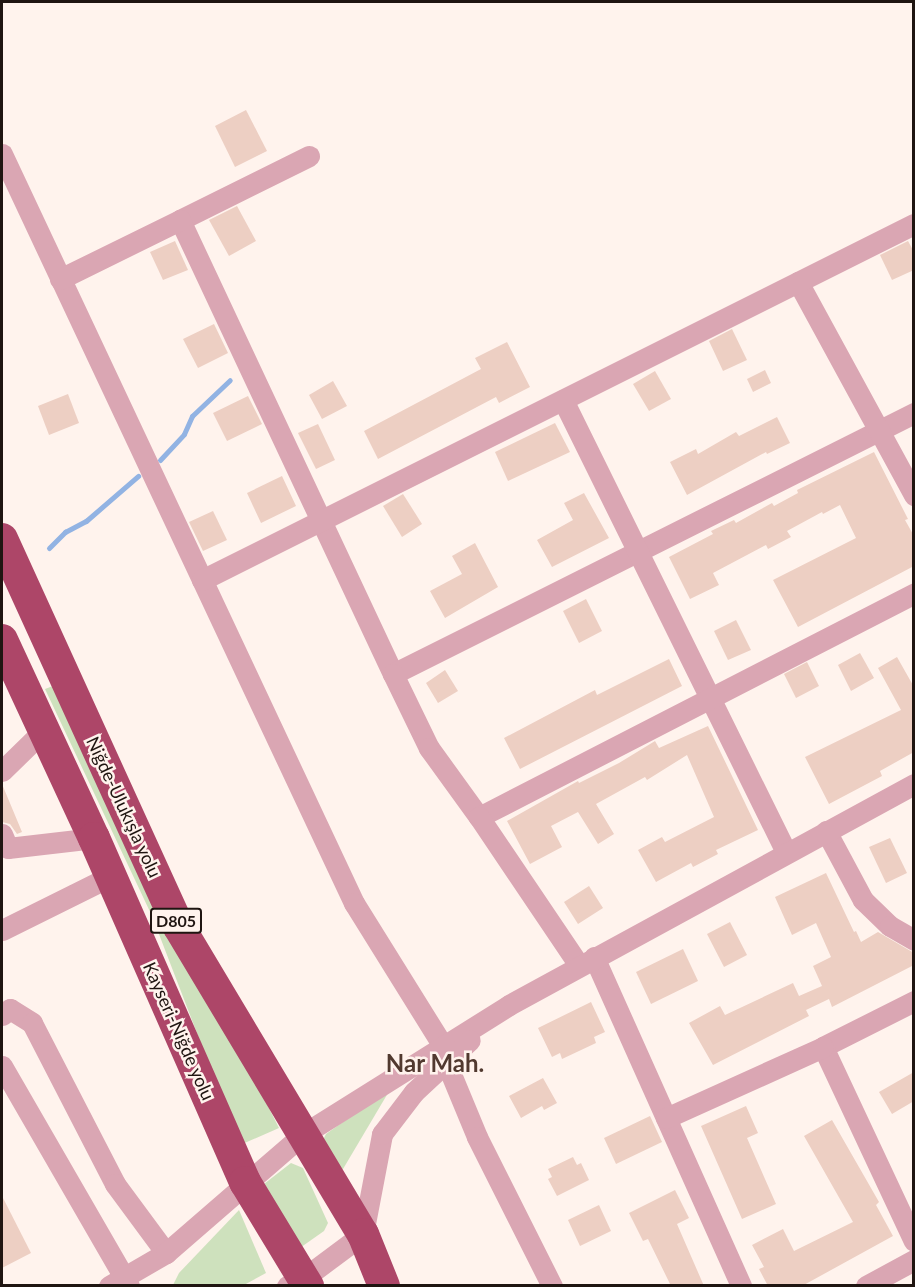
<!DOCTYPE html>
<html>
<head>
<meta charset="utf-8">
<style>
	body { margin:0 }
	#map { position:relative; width:915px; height:1287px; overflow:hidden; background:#fff3ed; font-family:Lato,sans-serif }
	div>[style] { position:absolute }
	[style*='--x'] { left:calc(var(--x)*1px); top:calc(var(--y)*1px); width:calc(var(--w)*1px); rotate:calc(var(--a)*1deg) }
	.green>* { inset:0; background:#cee1bd }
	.stream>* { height:5px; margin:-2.5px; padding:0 2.5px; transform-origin:2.5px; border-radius:2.5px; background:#92b3e3 }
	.building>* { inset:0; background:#edcfc3 }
	.minor>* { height:21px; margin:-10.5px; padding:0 10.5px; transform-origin:10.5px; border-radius:10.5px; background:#daa6b3 }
	.highway>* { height:32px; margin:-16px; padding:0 16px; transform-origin:16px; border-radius:16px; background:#ad4668 }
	span { translate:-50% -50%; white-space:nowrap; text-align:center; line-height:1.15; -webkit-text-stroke:5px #fff3ed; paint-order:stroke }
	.shield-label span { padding:2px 4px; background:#fff3ed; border:2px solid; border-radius:4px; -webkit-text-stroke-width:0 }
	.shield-label { font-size:16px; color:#1f1511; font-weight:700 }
	.street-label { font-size:18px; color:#1f1511 }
	.district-label { font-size:24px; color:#51392f; font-weight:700 }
	.frame { position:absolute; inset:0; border:3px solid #1f1511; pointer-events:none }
</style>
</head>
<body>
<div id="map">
	<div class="green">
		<div style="clip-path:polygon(53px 686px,244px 1059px,279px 1128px,240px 1145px,152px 916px,45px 689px)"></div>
		<div style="clip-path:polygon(391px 1088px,343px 1169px,335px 1167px,321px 1144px,326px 1134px)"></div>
		<div style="clip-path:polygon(291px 1163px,303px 1168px,328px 1223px,324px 1231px,297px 1250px,264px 1184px)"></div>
		<div style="clip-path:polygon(239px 1210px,266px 1273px,244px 1285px,173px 1285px,179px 1273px)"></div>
	</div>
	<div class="stream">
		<div style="--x:160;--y:460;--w:35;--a:-47"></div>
		<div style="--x:184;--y:434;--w:20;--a:-66"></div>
		<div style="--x:192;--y:416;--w:52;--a:-43.5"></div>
		<div style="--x:49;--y:548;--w:23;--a:-45"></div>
		<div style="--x:65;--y:532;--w:24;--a:-28"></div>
		<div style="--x:86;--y:521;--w:69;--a:-40.9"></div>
	</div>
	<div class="building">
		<div style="clip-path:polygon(246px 110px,267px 151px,235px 167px,215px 126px)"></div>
		<div style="clip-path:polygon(237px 206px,256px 241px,229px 256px,209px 220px)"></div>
		<div style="clip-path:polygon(175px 241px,188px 270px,163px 280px,150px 252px)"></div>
		<div style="clip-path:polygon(908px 241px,914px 252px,914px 270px,892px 280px,880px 255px)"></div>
		<div style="clip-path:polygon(214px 324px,228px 353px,198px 368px,183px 339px)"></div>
		<div style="clip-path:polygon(732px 329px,747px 360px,723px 371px,709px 341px)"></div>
		<div style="clip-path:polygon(507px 342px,530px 387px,499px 403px,496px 397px,378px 459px,364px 431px,481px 369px,475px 358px)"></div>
		<div style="clip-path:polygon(765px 370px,771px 383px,753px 392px,747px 379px)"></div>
		<div style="clip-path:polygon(655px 371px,671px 399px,649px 411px,633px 384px)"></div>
		<div style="clip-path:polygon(333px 381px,347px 406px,322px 419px,309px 395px)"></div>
		<div style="clip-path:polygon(68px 394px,79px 423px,49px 435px,38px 406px)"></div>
		<div style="clip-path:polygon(248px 396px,262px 424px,227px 441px,213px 413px)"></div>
		<div style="clip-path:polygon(777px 417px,790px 443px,767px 454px,766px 452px,687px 495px,670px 462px,696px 449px,698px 454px,736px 432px,739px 436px)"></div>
		<div style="clip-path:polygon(555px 423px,570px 452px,508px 481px,495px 452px)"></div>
		<div style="clip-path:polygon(318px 424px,335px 460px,316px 469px,298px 433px)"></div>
		<div style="clip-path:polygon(874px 452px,908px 519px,905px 520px,914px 536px,914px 566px,798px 627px,773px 580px,856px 538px,840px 505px,823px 514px,822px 512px,787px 531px,791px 537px,768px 549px,766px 545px,713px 573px,719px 585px,690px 599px,669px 557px,713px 534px,711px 531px,734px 520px,736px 523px,772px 503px,774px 506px,798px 493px,797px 490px)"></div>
		<div style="clip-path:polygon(282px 476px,296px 506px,261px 523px,247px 493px)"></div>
		<div style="clip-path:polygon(584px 493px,609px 538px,552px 567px,537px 540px,573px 520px,564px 503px)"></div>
		<div style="clip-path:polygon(403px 494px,422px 524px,402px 537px,383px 506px)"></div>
		<div style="clip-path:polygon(213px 511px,227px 540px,203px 551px,189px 522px)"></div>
		<div style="clip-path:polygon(475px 543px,498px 587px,445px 618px,430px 591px,462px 574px,452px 556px)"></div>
		<div style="clip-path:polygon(586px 599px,602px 631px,579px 643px,563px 611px)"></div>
		<div style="clip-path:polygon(736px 620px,751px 650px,728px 660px,714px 631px)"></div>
		<div style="clip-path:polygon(860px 653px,874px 678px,851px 691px,838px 665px)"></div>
		<div style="clip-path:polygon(897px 657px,914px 687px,914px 752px,880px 771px,882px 776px,829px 804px,805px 757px,901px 710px,878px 668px)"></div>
		<div style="clip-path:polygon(669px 659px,682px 686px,520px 769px,504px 738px,595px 690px,597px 695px)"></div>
		<div style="clip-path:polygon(807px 662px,819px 686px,796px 698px,784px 674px)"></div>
		<div style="clip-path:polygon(445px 670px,458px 691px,438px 703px,426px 683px)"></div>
		<div style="clip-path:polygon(708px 726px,758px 830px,716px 850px,718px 854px,693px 867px,691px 863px,656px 882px,638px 850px,662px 837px,665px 842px,714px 817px,687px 755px,647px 780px,645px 777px,596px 804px,614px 834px,598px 844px,578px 812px,551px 826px,562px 847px,530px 864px,507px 821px,578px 781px,579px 783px,619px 763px,655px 741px,659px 748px)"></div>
		<div style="clip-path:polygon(2px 784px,22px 832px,17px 834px,10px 824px,2px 822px)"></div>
		<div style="clip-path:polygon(890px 838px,907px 873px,886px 883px,869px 847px)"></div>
		<div style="clip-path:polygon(826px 873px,854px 932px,856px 931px,861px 942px,878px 932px,914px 953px,914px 965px,832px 1007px,829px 999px,806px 1010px,809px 1016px,713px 1065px,689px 1023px,720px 1006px,725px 1015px,793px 983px,799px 996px,822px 986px,813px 966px,831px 957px,816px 923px,792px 935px,775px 897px)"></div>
		<div style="clip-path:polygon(589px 886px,603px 908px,578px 924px,564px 902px)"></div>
		<div style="clip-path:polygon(730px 922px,747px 955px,724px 967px,707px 934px)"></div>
		<div style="clip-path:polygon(683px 949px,698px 981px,651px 1004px,636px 972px)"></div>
		<div style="clip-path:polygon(591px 1002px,605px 1032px,594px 1037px,596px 1043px,562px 1059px,560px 1053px,552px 1057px,538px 1028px)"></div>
		<div style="clip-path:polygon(914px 1072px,914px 1101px,892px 1114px,879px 1092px)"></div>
		<div style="clip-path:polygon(543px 1078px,557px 1103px,544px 1110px,542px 1106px,521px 1118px,509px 1096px)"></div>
		<div style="clip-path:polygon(746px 1106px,758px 1133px,747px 1138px,776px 1204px,742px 1219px,701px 1126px)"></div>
		<div style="clip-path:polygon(650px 1116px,662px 1142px,616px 1164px,604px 1138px)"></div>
		<div style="clip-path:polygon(832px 1120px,879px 1202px,876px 1205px,893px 1236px,802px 1286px,768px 1286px,759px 1269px,764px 1267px,752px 1245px,783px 1229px,794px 1251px,853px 1222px,804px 1136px)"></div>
		<div style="clip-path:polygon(573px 1157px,577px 1165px,581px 1163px,589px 1180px,557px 1196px,548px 1179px,552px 1177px,548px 1169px)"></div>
		<div style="clip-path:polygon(675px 1190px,689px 1218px,677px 1224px,704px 1286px,671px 1286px,648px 1239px,643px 1241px,629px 1213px)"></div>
		<div style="clip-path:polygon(2px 1196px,31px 1253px,2px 1268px)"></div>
		<div style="clip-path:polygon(599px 1205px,611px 1231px,580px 1246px,568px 1220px)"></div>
	</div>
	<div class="minor">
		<div style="--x:2;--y:154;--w:828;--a:64.83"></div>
		<div style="--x:354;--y:903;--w:168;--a:58.1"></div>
		<div style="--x:309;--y:156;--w:144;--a:153.6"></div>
		<div style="--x:180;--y:220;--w:501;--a:64.87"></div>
		<div style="--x:393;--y:674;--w:583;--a:-26.61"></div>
		<div style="--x:60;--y:279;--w:134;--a:-26.2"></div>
		<div style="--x:798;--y:282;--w:243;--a:61.4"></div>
		<div style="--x:563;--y:400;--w:504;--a:63.74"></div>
		<div style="--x:202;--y:580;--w:796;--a:-26.57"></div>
		<div style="--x:393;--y:674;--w:82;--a:64.1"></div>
		<div style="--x:429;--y:748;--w:85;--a:54.1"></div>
		<div style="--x:479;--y:817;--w:489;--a:-27.2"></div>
		<div style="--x:2;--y:771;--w:59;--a:-44.3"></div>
		<div style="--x:479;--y:817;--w:179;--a:56"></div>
		<div style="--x:826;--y:831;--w:78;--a:61.8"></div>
		<div style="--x:863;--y:900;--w:37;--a:44"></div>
		<div style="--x:890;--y:926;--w:28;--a:30"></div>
		<div style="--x:2;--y:834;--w:15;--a:67"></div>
		<div style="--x:8;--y:848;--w:87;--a:-6.6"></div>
		<div style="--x:2;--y:930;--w:122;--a:-26.4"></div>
		<div style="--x:594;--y:957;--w:360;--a:65.9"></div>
		<div style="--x:914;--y:1001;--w:102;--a:153.2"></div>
		<div style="--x:823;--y:1047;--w:214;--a:64.9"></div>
		<div style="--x:2;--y:1015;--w:10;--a:-37"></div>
		<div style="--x:10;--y:1009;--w:26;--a:32"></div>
		<div style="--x:32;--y:1023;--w:181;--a:62.7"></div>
		<div style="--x:115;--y:1184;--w:86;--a:53.5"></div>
		<div style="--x:446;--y:1062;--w:81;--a:67.5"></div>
		<div style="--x:477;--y:1137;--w:167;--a:63.3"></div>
		<div style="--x:2;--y:1066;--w:254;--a:60"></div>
		<div style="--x:666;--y:1118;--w:172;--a:-24.3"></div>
		<div style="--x:109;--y:1286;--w:66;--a:-30.1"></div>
		<div style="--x:166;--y:1253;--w:180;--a:-40.9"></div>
		<div style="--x:302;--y:1135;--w:244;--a:-32.1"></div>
		<div style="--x:509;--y:1005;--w:461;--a:-28.6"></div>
		<div style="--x:287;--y:1286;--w:19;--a:-25"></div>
		<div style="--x:304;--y:1278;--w:74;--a:-36.7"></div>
		<div style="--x:363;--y:1234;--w:102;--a:-79.2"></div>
		<div style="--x:382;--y:1134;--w:53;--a:-52.7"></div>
		<div style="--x:414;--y:1092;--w:76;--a:-42.9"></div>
		<div style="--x:866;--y:1286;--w:55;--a:-28.4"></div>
	</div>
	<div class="highway">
		<div style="--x:2;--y:539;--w:426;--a:65.5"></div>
		<div style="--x:179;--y:927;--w:358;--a:59.1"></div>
		<div style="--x:363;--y:1234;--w:56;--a:68"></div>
		<div style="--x:2;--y:640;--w:218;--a:65.1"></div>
		<div style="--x:94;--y:838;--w:376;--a:66.3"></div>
		<div style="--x:245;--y:1182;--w:122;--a:58.8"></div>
	</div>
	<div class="shield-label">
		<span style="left:176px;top:921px">D805</span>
	</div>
	<div class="street-label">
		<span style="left:124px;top:807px;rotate:65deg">Niğde-Ulukışla yolu</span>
		<span style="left:179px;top:1031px;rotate:66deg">Kayseri-Niğde yolu</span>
	</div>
	<div class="district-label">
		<span style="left:435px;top:1063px">Nar Mah.</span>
	</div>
	<div class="frame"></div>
</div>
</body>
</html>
